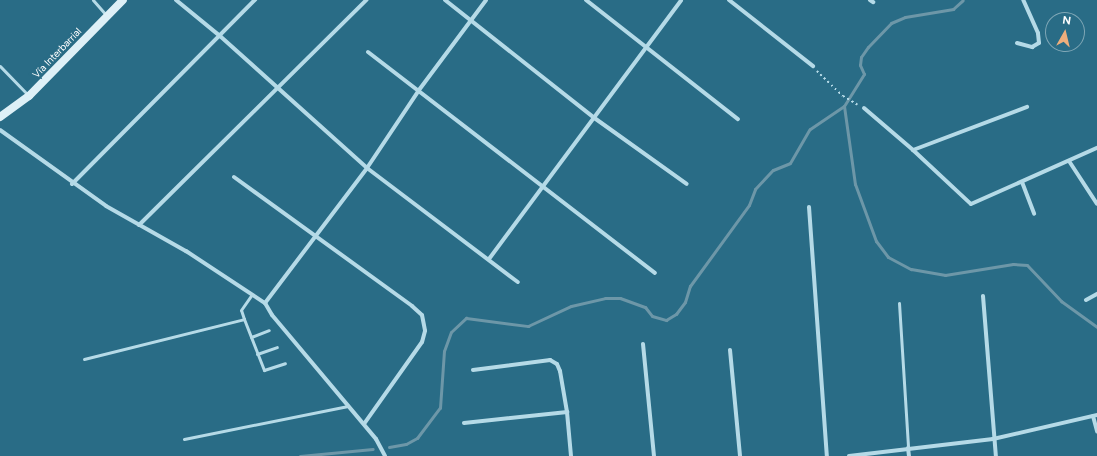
<!DOCTYPE html>
<html>
<head>
<meta charset="utf-8">
<style>
	body { margin:0 }
	#map { position:relative; width:1097px; height:456px; overflow:hidden; background:#296c86; font-family:Figtree,sans-serif }
	div>[style] { position:absolute }
	[style*='--x'] { left:calc(var(--x)*1px); top:calc(var(--y)*1px); width:calc(var(--w)*1px); rotate:calc(var(--a)*1deg) }
	.stream>* { height:3px; margin:-1.5px; padding:0 1.5px; transform-origin:1.5px; border-radius:1.5px; background:#6d97a8 }
	.path>* { height:1.5px; margin-top:-0.75px; transform-origin:0; background:repeating-linear-gradient(90deg,#b5dae7 0 2px,transparent 0 5px) }
	.service>* { height:3px; margin:-1.5px; padding:0 1.5px; transform-origin:1.5px; border-radius:1.5px; background:#b5dae7 }
	.minor>* { height:4px; margin:-2px; padding:0 2px; transform-origin:2px; border-radius:2px; background:#b5dae7 }
	.secondary>* { height:8px; margin:-4px; padding:0 4px; transform-origin:4px; border-radius:4px; background:#def0f7 }
	span { translate:-50% -50%; white-space:nowrap; text-align:center; line-height:1.15; -webkit-text-stroke:4px #296c86; paint-order:stroke }
	.street-label { font-size:10px; color:#fff }
	.north { position:absolute; left:1045px; top:12px; width:40px; height:40px; box-sizing:border-box; background:#296c86; border:1px solid #7fa7b6; border-radius:50%; rotate:8deg; font-size:11px; font-weight:700; line-height:16px; text-align:center; color:#fff }
	.north::after { content:''; display:block; margin:auto; width:14px; height:18px; background:#eeae7c; clip-path:polygon(50% 0,100% 100%,50% 72%,0 100%) }
</style>
</head>
<body>
<div id="map">
	<div class="stream">
		<div style="--x:844;--y:106;--w:79;--a:82"></div>
		<div style="--x:855;--y:184;--w:61;--a:69.8"></div>
		<div style="--x:876;--y:241;--w:20;--a:53"></div>
		<div style="--x:888;--y:257;--w:26;--a:28"></div>
		<div style="--x:911;--y:269;--w:35;--a:10"></div>
		<div style="--x:945;--y:275;--w:69;--a:-9.2"></div>
		<div style="--x:1013;--y:264;--w:14;--a:4"></div>
		<div style="--x:1027;--y:265;--w:50;--a:46.6"></div>
		<div style="--x:1061;--y:301;--w:44;--a:35.8"></div>
		<div style="--x:389;--y:447;--w:17;--a:-10"></div>
		<div style="--x:406;--y:444;--w:13;--a:-29"></div>
		<div style="--x:417;--y:438;--w:38;--a:-53"></div>
		<div style="--x:440;--y:408;--w:57;--a:-86"></div>
		<div style="--x:444;--y:351;--w:20;--a:-70"></div>
		<div style="--x:451;--y:332;--w:21;--a:-43"></div>
		<div style="--x:466;--y:318;--w:63;--a:7.4"></div>
		<div style="--x:528;--y:326;--w:47;--a:-24.9"></div>
		<div style="--x:571;--y:306;--w:35;--a:-13"></div>
		<div style="--x:605;--y:298;--w:15;--a:0"></div>
		<div style="--x:620;--y:298;--w:27;--a:20"></div>
		<div style="--x:645;--y:307;--w:11;--a:52"></div>
		<div style="--x:652;--y:316;--w:15;--a:16"></div>
		<div style="--x:666;--y:320;--w:12;--a:-31"></div>
		<div style="--x:676;--y:314;--w:15;--a:-53"></div>
		<div style="--x:685;--y:302;--w:17;--a:-73"></div>
		<div style="--x:690;--y:286;--w:100;--a:-53.9"></div>
		<div style="--x:749;--y:205;--w:17;--a:-69"></div>
		<div style="--x:755;--y:189;--w:26;--a:-47"></div>
		<div style="--x:773;--y:170;--w:18;--a:-22"></div>
		<div style="--x:790;--y:163;--w:39;--a:-60"></div>
		<div style="--x:810;--y:129;--w:41;--a:-34.1"></div>
		<div style="--x:844;--y:106;--w:38;--a:-58"></div>
		<div style="--x:864;--y:74;--w:10;--a:-114"></div>
		<div style="--x:860;--y:65;--w:8;--a:-83"></div>
		<div style="--x:861;--y:57;--w:12;--a:-55"></div>
		<div style="--x:868;--y:47;--w:33;--a:-46"></div>
		<div style="--x:891;--y:23;--w:15;--a:-23"></div>
		<div style="--x:905;--y:17;--w:49;--a:-9.5"></div>
		<div style="--x:953;--y:9;--w:13;--a:-42"></div>
		<div style="--x:300;--y:456;--w:73;--a:-5.5"></div>
	</div>
	<div class="path">
		<div style="--x:817;--y:71;--w:36;--a:44"></div>
		<div style="--x:843;--y:96;--w:17;--a:31"></div>
	</div>
	<div class="service">
		<div style="--x:93;--y:0;--w:20;--a:49"></div>
		<div style="--x:0;--y:66;--w:40;--a:46"></div>
		<div style="--x:899;--y:303;--w:145;--a:86.4"></div>
		<div style="--x:244;--y:319;--w:55;--a:68.6"></div>
		<div style="--x:264;--y:370;--w:22;--a:-18"></div>
		<div style="--x:251;--y:337;--w:19;--a:-21"></div>
		<div style="--x:257;--y:354;--w:21;--a:-19"></div>
		<div style="--x:84;--y:359;--w:165;--a:-14"></div>
		<div style="--x:244;--y:319;--w:9;--a:-108"></div>
		<div style="--x:241;--y:310;--w:19;--a:-55"></div>
		<div style="--x:184;--y:439;--w:166;--a:-11.4"></div>
	</div>
	<div class="minor">
		<div style="--x:176;--y:0;--w:57;--a:39.3"></div>
		<div style="--x:220;--y:36;--w:198;--a:41.9"></div>
		<div style="--x:367;--y:168;--w:189;--a:37.1"></div>
		<div style="--x:445;--y:0;--w:189;--a:38.3"></div>
		<div style="--x:593;--y:117;--w:115;--a:35.5"></div>
		<div style="--x:586;--y:0;--w:193;--a:38.1"></div>
		<div style="--x:729;--y:0;--w:107;--a:38.2"></div>
		<div style="--x:870;--y:0;--w:4;--a:34"></div>
		<div style="--x:1017;--y:43;--w:16;--a:15"></div>
		<div style="--x:1032;--y:47;--w:8;--a:-30"></div>
		<div style="--x:1039;--y:43;--w:10;--a:-96"></div>
		<div style="--x:1038;--y:33;--w:36;--a:-114"></div>
		<div style="--x:368;--y:52;--w:362;--a:37.6"></div>
		<div style="--x:864;--y:108;--w:65;--a:40.6"></div>
		<div style="--x:913;--y:150;--w:79;--a:43"></div>
		<div style="--x:971;--y:204;--w:138;--a:-24"></div>
		<div style="--x:0;--y:130;--w:130;--a:35.6"></div>
		<div style="--x:106;--y:206;--w:92;--a:29.4"></div>
		<div style="--x:186;--y:251;--w:95;--a:33.4"></div>
		<div style="--x:265;--y:303;--w:14;--a:60"></div>
		<div style="--x:272;--y:315;--w:162;--a:50"></div>
		<div style="--x:376;--y:439;--w:19;--a:62"></div>
		<div style="--x:913;--y:150;--w:122;--a:-20.7"></div>
		<div style="--x:1069;--y:161;--w:51;--a:56.9"></div>
		<div style="--x:234;--y:177;--w:220;--a:35.9"></div>
		<div style="--x:412;--y:306;--w:13;--a:42"></div>
		<div style="--x:422;--y:315;--w:16;--a:79"></div>
		<div style="--x:425;--y:331;--w:11;--a:105"></div>
		<div style="--x:422;--y:342;--w:100;--a:125.3"></div>
		<div style="--x:1022;--y:182;--w:34;--a:69"></div>
		<div style="--x:72;--y:184;--w:260;--a:-45.2"></div>
		<div style="--x:809;--y:207;--w:250;--a:85.9"></div>
		<div style="--x:139;--y:225;--w:320;--a:-44.7"></div>
		<div style="--x:489;--y:259;--w:322;--a:-53.4"></div>
		<div style="--x:983;--y:296;--w:161;--a:85.4"></div>
		<div style="--x:1086;--y:300;--w:13;--a:-29"></div>
		<div style="--x:265;--y:303;--w:169;--a:-52.9"></div>
		<div style="--x:367;--y:168;--w:94;--a:-56.3"></div>
		<div style="--x:419;--y:90;--w:112;--a:-53.3"></div>
		<div style="--x:643;--y:344;--w:113;--a:84.4"></div>
		<div style="--x:730;--y:350;--w:106;--a:84.6"></div>
		<div style="--x:473;--y:370;--w:78;--a:-7.4"></div>
		<div style="--x:550;--y:360;--w:8;--a:30"></div>
		<div style="--x:557;--y:364;--w:8;--a:67"></div>
		<div style="--x:560;--y:371;--w:42;--a:80.3"></div>
		<div style="--x:1093;--y:416;--w:16;--a:75"></div>
		<div style="--x:464;--y:423;--w:104;--a:-6.1"></div>
		<div style="--x:567;--y:412;--w:44;--a:84.8"></div>
		<div style="--x:908;--y:448;--w:8;--a:83"></div>
		<div style="--x:849;--y:456;--w:145;--a:-6.7"></div>
		<div style="--x:993;--y:439;--w:107;--a:-13"></div>
	</div>
	<div class="secondary">
		<div style="--x:0;--y:117;--w:36;--a:-36"></div>
		<div style="--x:29;--y:96;--w:134;--a:-45.6"></div>
	</div>
	<div class="street-label">
		<span style="left:57px;top:53px;rotate:-46deg">Vía Interbarrial</span>
	</div>
	<div class="north">N</div>
</div>
</body>
</html>
